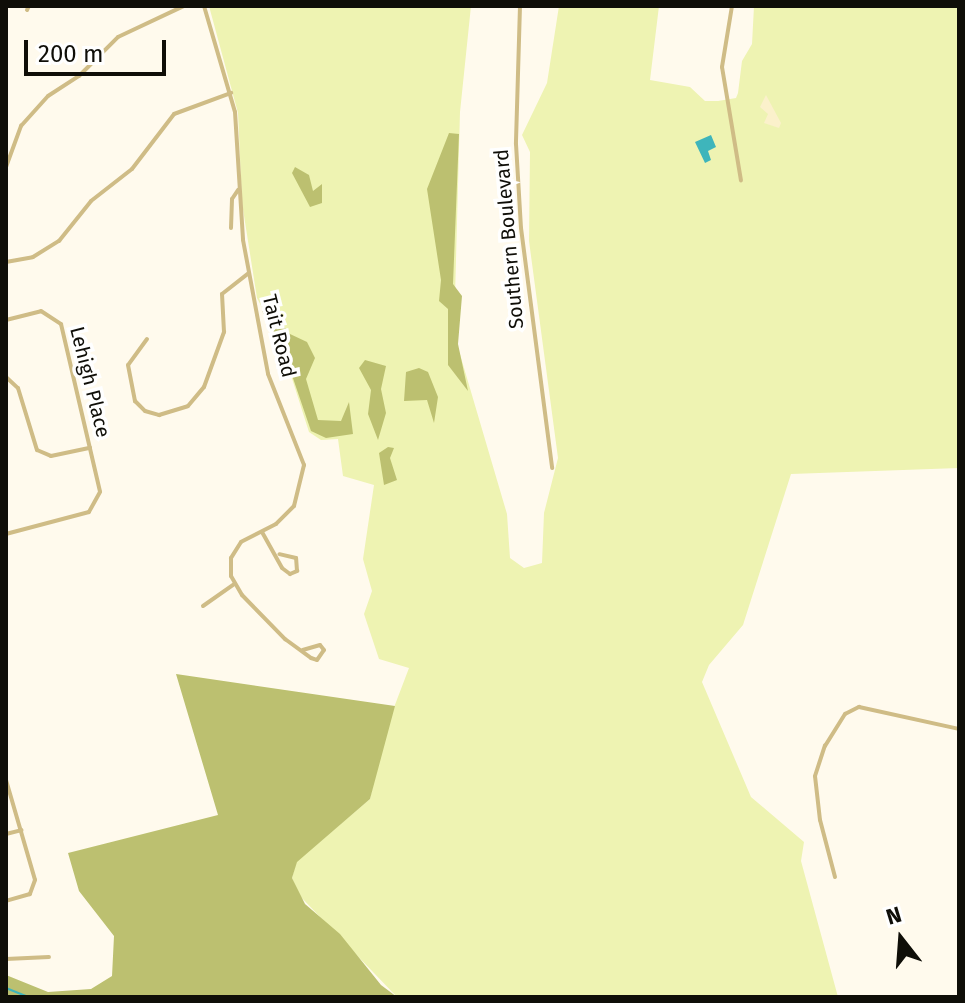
<!DOCTYPE html>
<html>
<head>
<meta charset="utf-8">
<style>
	body { margin:0 }
	#map { position:relative; width:965px; height:1003px; overflow:hidden; background:#fffaed; font-family:"Fira Sans",sans-serif }
	div>[style] { position:absolute }
	[style*='--x'] { left:calc(var(--x)*1px); top:calc(var(--y)*1px); width:calc(var(--w)*1px); rotate:calc(var(--a)*1deg) }
	.green>* { inset:0; background:#eef3b2 }
	.forest>* { inset:0; background:#bcc070 }
	.sand>* { inset:0; background:#fbf1cb }
	.water>* { inset:0; background:#3eb5bb }
	.stream>* { height:2px; margin:-1px; padding:0 1px; transform-origin:1px; border-radius:1px; background:#3eb5bb }
	.street>* { height:4px; margin:-2px; padding:0 2px; transform-origin:2px; border-radius:2px; background:#cfbc86 }
	span { translate:-50% -50%; white-space:nowrap; text-align:center; line-height:1.15; -webkit-text-stroke:7px #fff; paint-order:stroke }
	.street-label { font-size:20px; color:#0f0e08 }
	.frame { position:absolute; inset:0; border:8px solid #0f0e08; pointer-events:none }
	.north { position:absolute; left:861px; top:899px; width:80px; height:80px; -webkit-text-stroke:6px #fff; paint-order:stroke; rotate:343deg; font-size:22px; font-weight:700; line-height:32px; text-align:center; color:#0f0e08 }
	.north::after { content:''; display:block; margin:auto; width:28px; height:36px; background:#0f0e08; clip-path:polygon(50% 0,100% 100%,50% 72%,0 100%) }
	.scale { position:absolute; left:24px; top:40px; width:142px; height:36px; box-sizing:border-box; border:4px solid #0f0e08; border-top:0; padding-left:10px; font-size:24px; line-height:28px; white-space:nowrap; color:#0f0e08; -webkit-text-stroke:6px #fff; paint-order:stroke }
</style>
</head>
<body>
<div id="map">
	<div class="green">
		<div style="clip-path:polygon(209px 6px,471px 6px,460px 112px,454px 334px,507px 514px,510px 558px,524px 568px,542px 563px,544px 513px,558px 458px,529px 241px,530px 152px,522px 135px,547px 83px,559px 6px,659px 6px,650px 80px,690px 87px,705px 101px,718px 101px,736px 98px,738px 93px,742px 61px,752px 44px,754px 6px,959px 6px,959px 468px,791px 474px,743px 625px,709px 665px,702px 682px,751px 797px,804px 842px,801px 861px,838px 997px,397px 997px,298px 894px,292px 878px,296px 862px,370px 799px,385px 731px,409px 668px,379px 659px,364px 614px,372px 591px,363px 559px,374px 485px,343px 476px,338px 439px,321px 440px,309px 432px,281px 344px,257px 298px,242px 203px,238px 113px)"></div>
	</div>
	<div class="forest">
		<div style="clip-path:polygon(449px 133px,459px 134px,453px 284px,462px 296px,458px 344px,468px 391px,448px 365px,448px 309px,439px 301px,441px 280px,427px 189px)"></div>
		<div style="clip-path:polygon(295px 167px,309px 175px,313px 191px,322px 184px,322px 203px,310px 207px,292px 173px)"></div>
		<div style="clip-path:polygon(262px 311px,272px 312px,290px 334px,307px 342px,315px 358px,306px 379px,318px 420px,341px 421px,349px 402px,353px 434px,326px 438px,311px 431px,282px 346px)"></div>
		<div style="clip-path:polygon(365px 360px,386px 366px,381px 389px,386px 413px,378px 440px,368px 414px,371px 390px,359px 368px)"></div>
		<div style="clip-path:polygon(419px 368px,428px 372px,438px 397px,434px 423px,427px 400px,404px 401px,406px 372px)"></div>
		<div style="clip-path:polygon(388px 447px,394px 448px,390px 458px,397px 480px,384px 485px,379px 453px)"></div>
		<div style="clip-path:polygon(176px 674px,395px 706px,370px 799px,297px 862px,292px 878px,305px 904px,340px 934px,381px 985px,397px 997px,6px 997px,6px 975px,48px 992px,91px 989px,112px 976px,114px 936px,79px 891px,68px 853px,218px 815px)"></div>
	</div>
	<div class="sand">
		<div style="clip-path:polygon(766px 95px,781px 123px,779px 128px,764px 123px,768px 114px,760px 107px)"></div>
	</div>
	<div class="water">
		<div style="clip-path:polygon(711px 135px,716px 147px,708px 151px,711px 160px,705px 163px,695px 142px)"></div>
	</div>
	<div class="stream">
		<div style="--x:6;--y:988;--w:24;--a:22"></div>
	</div>
	<div class="street">
		<div style="--x:204;--y:6;--w:110;--a:73.7"></div>
		<div style="--x:235;--y:112;--w:128;--a:86.4"></div>
		<div style="--x:243;--y:240;--w:136;--a:79.4"></div>
		<div style="--x:268;--y:374;--w:98;--a:68.4"></div>
		<div style="--x:304;--y:465;--w:42;--a:103.7"></div>
		<div style="--x:294;--y:506;--w:25;--a:135"></div>
		<div style="--x:276;--y:524;--w:39;--a:153"></div>
		<div style="--x:241;--y:542;--w:19;--a:122"></div>
		<div style="--x:231;--y:558;--w:18;--a:90"></div>
		<div style="--x:231;--y:576;--w:22;--a:60"></div>
		<div style="--x:242;--y:595;--w:62;--a:45.7"></div>
		<div style="--x:285;--y:639;--w:32;--a:36"></div>
		<div style="--x:311;--y:658;--w:6;--a:18"></div>
		<div style="--x:317;--y:660;--w:12;--a:-55"></div>
		<div style="--x:324;--y:650;--w:6;--a:-129"></div>
		<div style="--x:320;--y:645;--w:18;--a:164"></div>
		<div style="--x:520;--y:6;--w:138;--a:91.7"></div>
		<div style="--x:516;--y:144;--w:84;--a:86.6"></div>
		<div style="--x:521;--y:228;--w:242;--a:82.6"></div>
		<div style="--x:732;--y:6;--w:62;--a:99.3"></div>
		<div style="--x:722;--y:67;--w:115;--a:80.5"></div>
		<div style="--x:27;--y:10;--w:4;--a:-63"></div>
		<div style="--x:6;--y:167;--w:44;--a:-69.9"></div>
		<div style="--x:21;--y:126;--w:40;--a:-48"></div>
		<div style="--x:48;--y:96;--w:37;--a:-33"></div>
		<div style="--x:79;--y:76;--w:55;--a:-45"></div>
		<div style="--x:118;--y:37;--w:73;--a:-25.2"></div>
		<div style="--x:231;--y:228;--w:29;--a:-88"></div>
		<div style="--x:232;--y:199;--w:11;--a:-56"></div>
		<div style="--x:6;--y:262;--w:27;--a:-10"></div>
		<div style="--x:33;--y:257;--w:31;--a:-32"></div>
		<div style="--x:59;--y:241;--w:51;--a:-51.3"></div>
		<div style="--x:91;--y:201;--w:52;--a:-38"></div>
		<div style="--x:132;--y:169;--w:69;--a:-52.6"></div>
		<div style="--x:174;--y:114;--w:61;--a:-20.2"></div>
		<div style="--x:6;--y:320;--w:36;--a:-14"></div>
		<div style="--x:41;--y:311;--w:24;--a:33"></div>
		<div style="--x:61;--y:324;--w:172;--a:76.9"></div>
		<div style="--x:100;--y:492;--w:23;--a:119"></div>
		<div style="--x:89;--y:512;--w:86;--a:165.2"></div>
		<div style="--x:147;--y:339;--w:32;--a:126"></div>
		<div style="--x:128;--y:365;--w:37;--a:79"></div>
		<div style="--x:135;--y:401;--w:14;--a:45"></div>
		<div style="--x:145;--y:411;--w:15;--a:16"></div>
		<div style="--x:159;--y:415;--w:30;--a:-17"></div>
		<div style="--x:188;--y:406;--w:25;--a:-50"></div>
		<div style="--x:204;--y:387;--w:59;--a:-70"></div>
		<div style="--x:224;--y:332;--w:38;--a:-93"></div>
		<div style="--x:222;--y:294;--w:33;--a:-38"></div>
		<div style="--x:6;--y:377;--w:16;--a:43"></div>
		<div style="--x:18;--y:388;--w:65;--a:73"></div>
		<div style="--x:37;--y:450;--w:15;--a:23"></div>
		<div style="--x:51;--y:456;--w:40;--a:-12"></div>
		<div style="--x:262;--y:532;--w:41;--a:60.9"></div>
		<div style="--x:282;--y:568;--w:10;--a:37"></div>
		<div style="--x:290;--y:574;--w:8;--a:-23"></div>
		<div style="--x:297;--y:571;--w:13;--a:-94"></div>
		<div style="--x:296;--y:558;--w:17;--a:-167"></div>
		<div style="--x:203;--y:606;--w:38;--a:-35"></div>
		<div style="--x:6;--y:780;--w:104;--a:73.8"></div>
		<div style="--x:35;--y:880;--w:15;--a:110"></div>
		<div style="--x:30;--y:894;--w:25;--a:164"></div>
		<div style="--x:6;--y:834;--w:16;--a:-14"></div>
		<div style="--x:835;--y:877;--w:59;--a:-104.7"></div>
		<div style="--x:820;--y:820;--w:44;--a:-96.5"></div>
		<div style="--x:815;--y:776;--w:32;--a:-72"></div>
		<div style="--x:825;--y:746;--w:38;--a:-58"></div>
		<div style="--x:845;--y:714;--w:16;--a:-27"></div>
		<div style="--x:859;--y:707;--w:102;--a:12.4"></div>
		<div style="--x:6;--y:959;--w:43;--a:-2.7"></div>
	</div>
	<div class="street-label">
		<span style="left:509px;top:239px;rotate:-95deg">Southern Boulevard</span>
		<span style="left:279px;top:336px;rotate:76deg">Tait Road</span>
		<span style="left:90px;top:382px;rotate:76deg">Lehigh Place</span>
	</div>
	<div class="frame"></div>
	<div class="north">N</div>
	<div class="scale">200 m</div>
</div>
</body>
</html>
